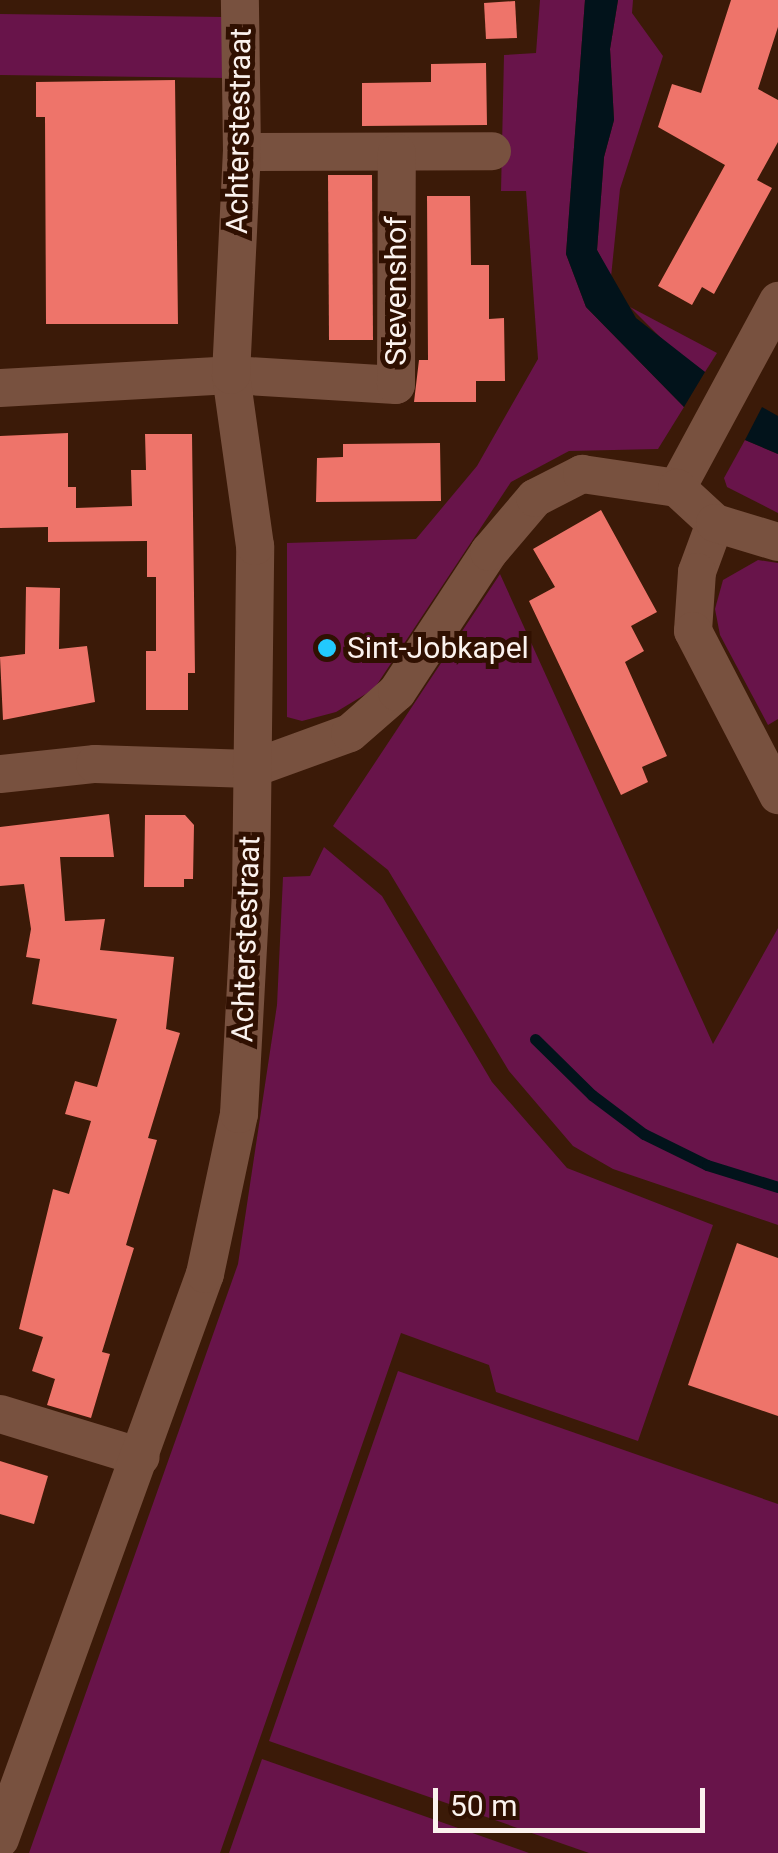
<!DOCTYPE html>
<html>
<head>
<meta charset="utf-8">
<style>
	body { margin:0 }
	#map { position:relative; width:778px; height:1853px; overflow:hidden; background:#3b1a08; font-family:Roboto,sans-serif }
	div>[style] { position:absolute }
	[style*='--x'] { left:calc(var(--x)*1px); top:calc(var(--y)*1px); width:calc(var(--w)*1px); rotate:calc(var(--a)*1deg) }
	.green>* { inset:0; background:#68144a }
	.water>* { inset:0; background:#02131b }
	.stream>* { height:11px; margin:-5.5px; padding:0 5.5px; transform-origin:5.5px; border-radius:5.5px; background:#02131b }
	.building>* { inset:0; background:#ee746a }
	.minor>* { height:38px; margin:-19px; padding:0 19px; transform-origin:19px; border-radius:19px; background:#78513f }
	.dots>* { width:28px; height:28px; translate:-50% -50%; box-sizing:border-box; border:5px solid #301001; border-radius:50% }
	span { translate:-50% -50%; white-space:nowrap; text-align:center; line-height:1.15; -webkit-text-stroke:10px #301001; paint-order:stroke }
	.street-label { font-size:30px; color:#fbf2ee }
	.poi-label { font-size:30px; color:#fbf2ee }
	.left { translate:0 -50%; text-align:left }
	.scale { position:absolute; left:433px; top:1788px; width:272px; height:45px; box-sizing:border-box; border:5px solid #fbf2ee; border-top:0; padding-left:12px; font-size:30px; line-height:35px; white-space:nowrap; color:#fbf2ee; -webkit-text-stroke:8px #301001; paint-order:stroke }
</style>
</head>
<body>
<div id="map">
	<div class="green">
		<div style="clip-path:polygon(540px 0,585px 0,566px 254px,586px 307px,684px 407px,658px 449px,569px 451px,511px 482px,374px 689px,336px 712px,302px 721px,287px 717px,287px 543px,416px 539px,477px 466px,538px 359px,526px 191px,501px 191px,504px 55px,536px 53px)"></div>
		<div style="clip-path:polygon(618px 0,633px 0,632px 13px,663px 56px,620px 189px,611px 277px,597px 250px,604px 157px,614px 120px,610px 49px)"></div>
		<div style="clip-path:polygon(0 14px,225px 17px,226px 78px,0 75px)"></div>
		<div style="clip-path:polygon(630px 307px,717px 353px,705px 372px,669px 346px)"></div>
		<div style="clip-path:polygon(745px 440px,778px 454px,778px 513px,727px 487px,724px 478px)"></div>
		<div style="clip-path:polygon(758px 560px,778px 563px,778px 719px,768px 725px,720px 635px,715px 609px,723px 580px)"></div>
		<div style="clip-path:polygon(500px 574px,713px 1044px,778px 928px,778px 1225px,613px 1169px,573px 1146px,509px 1071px,388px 870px,333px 826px)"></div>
		<div style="clip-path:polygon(324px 847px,382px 896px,492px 1082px,567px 1168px,713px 1225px,638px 1441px,496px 1392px,489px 1365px,401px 1333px,220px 1853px,29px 1853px,238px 1264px,277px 1005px,283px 877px,310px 876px)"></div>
		<div style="clip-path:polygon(398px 1371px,778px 1504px,778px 1853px,589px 1853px,269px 1741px)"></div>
		<div style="clip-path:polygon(262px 1759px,529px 1853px,229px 1853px)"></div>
	</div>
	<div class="water">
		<div style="clip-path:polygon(585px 0,618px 0,610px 49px,614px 120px,604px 157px,597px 250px,636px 318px,705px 372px,684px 407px,586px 307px,566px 254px)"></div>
		<div style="clip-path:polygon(762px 407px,778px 416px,778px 454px,745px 440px)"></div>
	</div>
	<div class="stream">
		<div style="--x:535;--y:1039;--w:80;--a:44.5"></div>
		<div style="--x:592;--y:1095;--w:65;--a:36.9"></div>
		<div style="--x:644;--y:1134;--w:70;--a:26.2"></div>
		<div style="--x:707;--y:1165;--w:74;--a:17.2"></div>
	</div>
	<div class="building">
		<div style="clip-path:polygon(731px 0,778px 0,778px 27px,758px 89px,778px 100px,778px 142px,757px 180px,772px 188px,714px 294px,702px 287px,692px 305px,658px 286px,725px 165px,658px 127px,672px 84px,701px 93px)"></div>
		<div style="clip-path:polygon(515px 1px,517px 38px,486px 39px,484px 3px)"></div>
		<div style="clip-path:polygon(486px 63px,487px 125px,362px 126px,362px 83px,431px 82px,431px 64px)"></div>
		<div style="clip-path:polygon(175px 80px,178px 324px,46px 324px,45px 117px,36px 117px,36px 82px)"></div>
		<div style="clip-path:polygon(328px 175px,372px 175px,373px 340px,329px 340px)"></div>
		<div style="clip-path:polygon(427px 196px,470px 196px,471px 265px,489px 265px,489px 319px,504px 318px,505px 381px,476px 381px,476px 402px,414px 402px,419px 360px,428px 360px)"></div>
		<div style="clip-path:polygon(68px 433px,68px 487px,76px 487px,76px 508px,132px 506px,131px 470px,146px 470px,145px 434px,192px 434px,195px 673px,188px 673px,188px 710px,146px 710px,146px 651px,156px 651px,156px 577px,147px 577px,147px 541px,48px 542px,48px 527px,0 528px,0 436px)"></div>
		<div style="clip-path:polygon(440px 443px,441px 501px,316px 502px,317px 458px,343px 457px,343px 444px)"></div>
		<div style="clip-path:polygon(601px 510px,657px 612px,631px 626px,644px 651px,625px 662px,667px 756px,642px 767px,648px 782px,621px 795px,529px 601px,555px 587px,533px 549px)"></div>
		<div style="clip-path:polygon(26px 587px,60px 588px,59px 649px,87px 646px,95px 702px,3px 720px,0 657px,25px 654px)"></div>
		<div style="clip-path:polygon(109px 814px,114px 857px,60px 857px,65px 921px,105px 919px,100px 950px,174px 957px,166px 1029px,180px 1033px,148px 1138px,157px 1140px,126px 1245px,134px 1248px,102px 1352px,110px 1354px,91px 1418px,47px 1405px,55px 1379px,32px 1371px,43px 1337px,19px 1329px,53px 1189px,69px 1194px,91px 1121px,65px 1114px,75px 1081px,97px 1087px,117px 1019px,32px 1004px,40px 959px,26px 957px,31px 929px,24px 884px,0 886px,0 827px)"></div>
		<div style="clip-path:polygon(145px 815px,185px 815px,194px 825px,193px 879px,184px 879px,184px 887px,144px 887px)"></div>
		<div style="clip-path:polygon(737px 1243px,778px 1258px,778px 1416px,688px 1385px)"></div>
		<div style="clip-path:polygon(0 1461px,48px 1476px,34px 1524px,0 1514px)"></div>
	</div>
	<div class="minor">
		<div style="--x:242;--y:152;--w:250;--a:-0.2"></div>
		<div style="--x:0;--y:388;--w:231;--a:-3.2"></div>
		<div style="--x:231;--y:375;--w:165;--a:3.5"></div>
		<div style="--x:396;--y:385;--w:232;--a:-89.8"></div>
		<div style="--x:677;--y:488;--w:213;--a:-61.6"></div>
		<div style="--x:715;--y:523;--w:52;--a:110.2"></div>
		<div style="--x:697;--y:572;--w:59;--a:93.9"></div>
		<div style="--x:693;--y:631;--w:185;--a:62.6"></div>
		<div style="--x:0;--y:774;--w:96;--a:-6"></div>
		<div style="--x:95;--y:764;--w:156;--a:1.8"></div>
		<div style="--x:251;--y:769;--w:105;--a:-20"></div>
		<div style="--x:350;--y:733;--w:62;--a:-41.1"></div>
		<div style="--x:397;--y:692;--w:168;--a:-56.7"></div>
		<div style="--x:489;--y:552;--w:71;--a:-49.6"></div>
		<div style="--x:535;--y:498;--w:53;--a:-27.1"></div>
		<div style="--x:582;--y:474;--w:96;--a:8.4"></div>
		<div style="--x:677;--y:488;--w:52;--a:42.6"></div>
		<div style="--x:715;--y:523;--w:66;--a:16.8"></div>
		<div style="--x:0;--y:1414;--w:147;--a:17"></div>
		<div style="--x:0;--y:1839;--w:601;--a:-70.06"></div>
		<div style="--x:205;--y:1274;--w:164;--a:-78"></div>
		<div style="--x:239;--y:1114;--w:220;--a:-86.9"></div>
		<div style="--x:251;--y:894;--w:348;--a:-89.3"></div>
		<div style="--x:255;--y:546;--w:173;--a:-98"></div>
		<div style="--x:231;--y:375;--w:223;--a:-87.2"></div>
		<div style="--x:242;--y:152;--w:152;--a:-90.8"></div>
	</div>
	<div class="dots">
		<div style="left:327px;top:648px;background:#22c9fd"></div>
	</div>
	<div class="street-label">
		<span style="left:239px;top:131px;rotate:-89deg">Achterstestraat</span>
		<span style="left:396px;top:291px;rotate:-90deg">Stevenshof</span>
		<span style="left:246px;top:939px;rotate:-88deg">Achterstestraat</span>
	</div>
	<div class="poi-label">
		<span class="left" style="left:347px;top:648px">Sint-Jobkapel</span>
	</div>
	<div class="scale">50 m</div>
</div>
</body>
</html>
